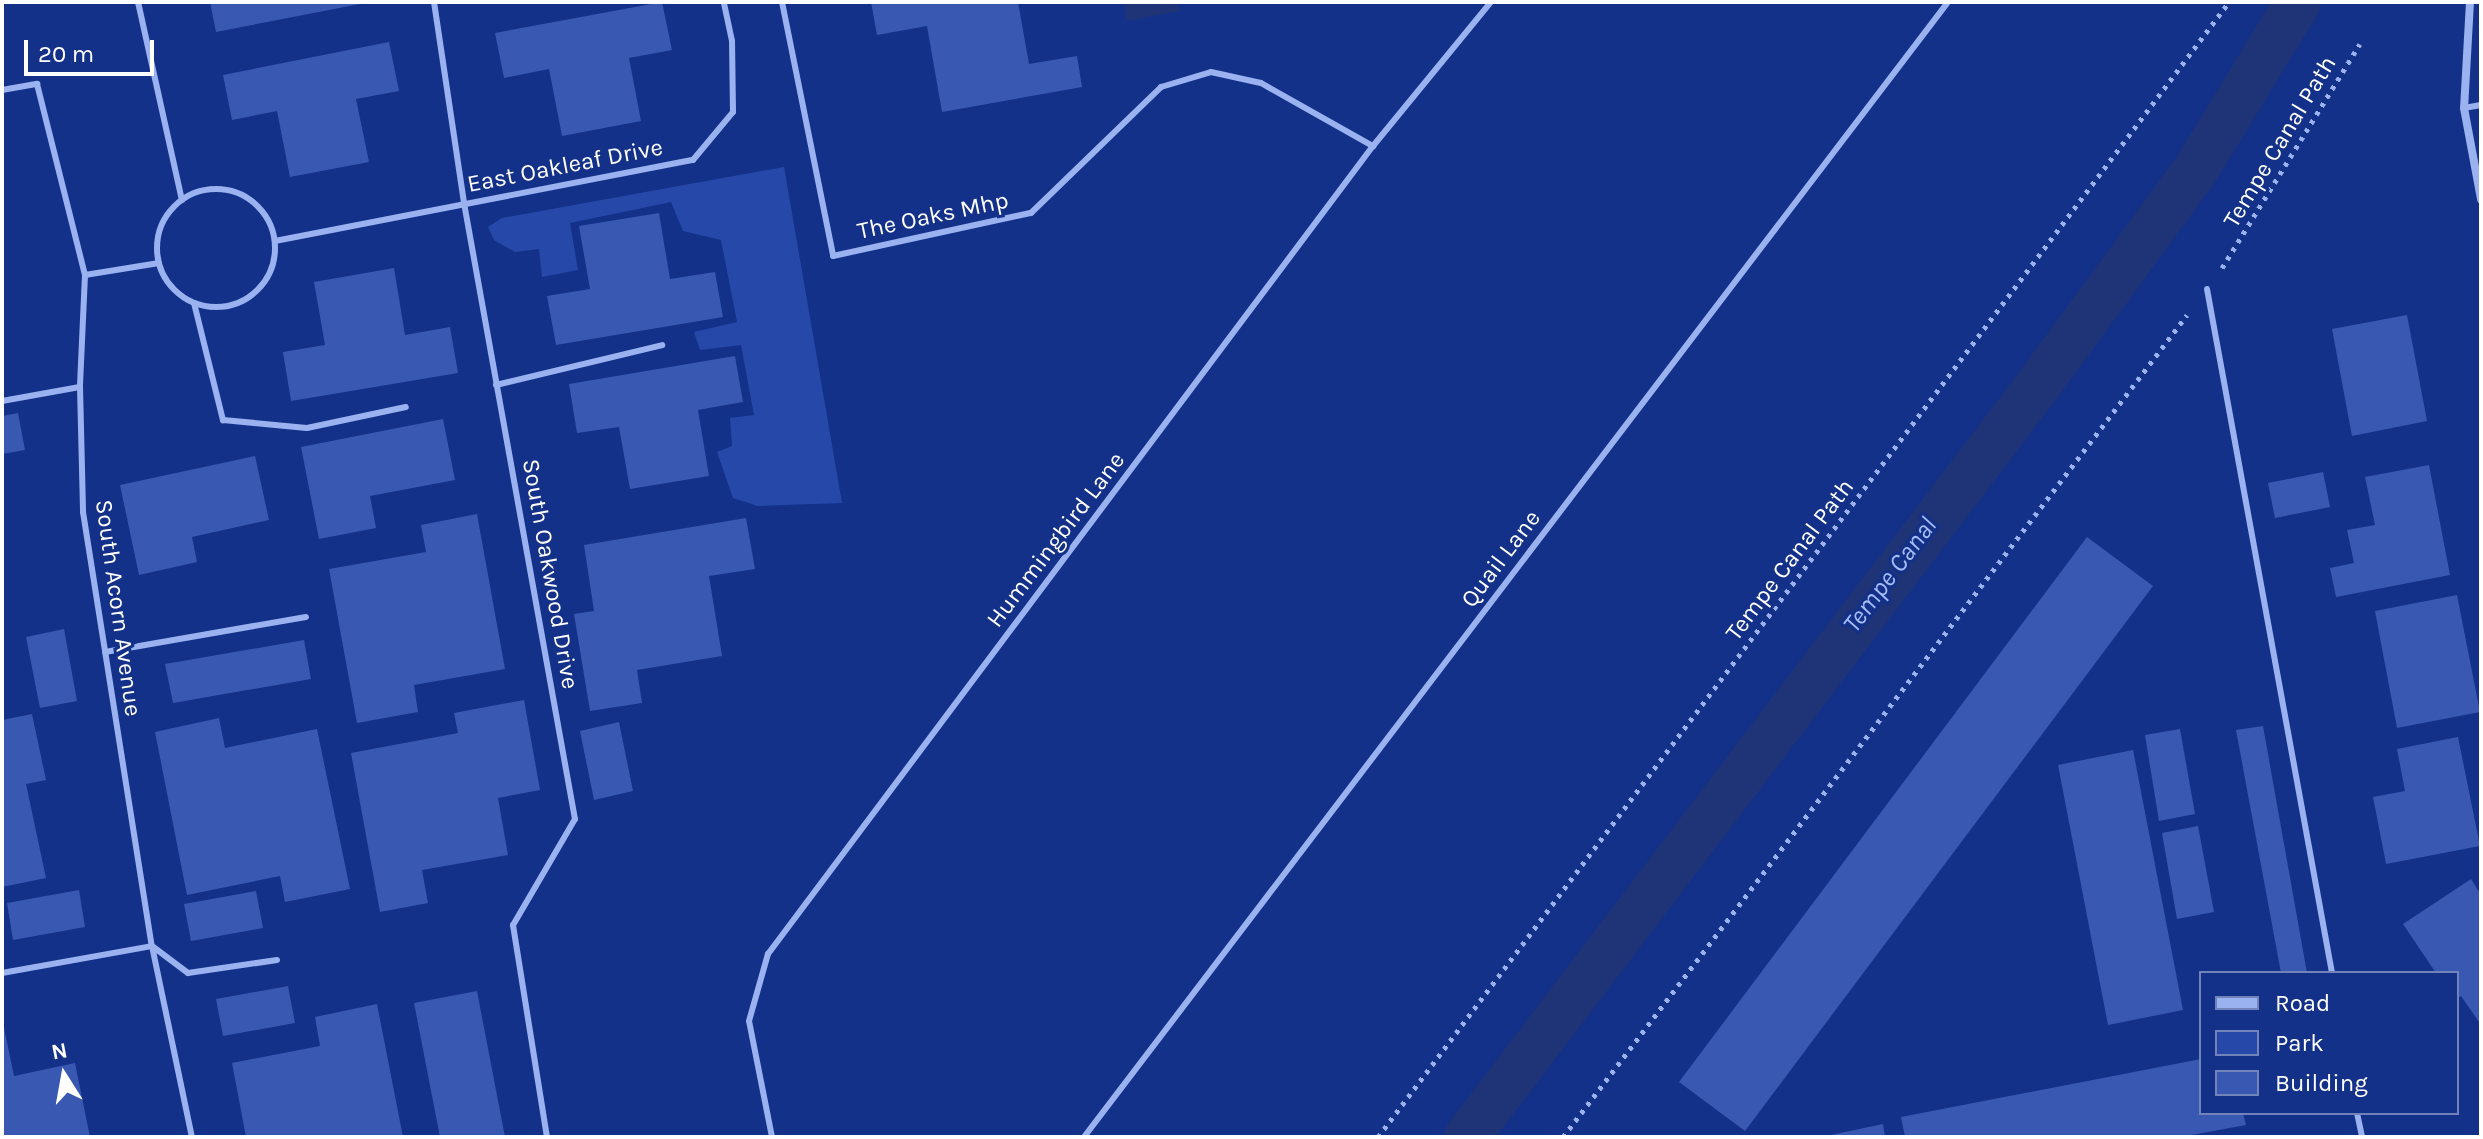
<!DOCTYPE html>
<html>
<head>
<meta charset="utf-8">
<style>
	body { margin:0 }
	#map { position:relative; width:2483px; height:1139px; overflow:hidden; background:#14318a; font-family:Karla,sans-serif }
	div>[style] { position:absolute }
	[style*='--x'] { left:calc(var(--x)*1px); top:calc(var(--y)*1px); width:calc(var(--w)*1px); rotate:calc(var(--a)*1deg) }
	.green>* { inset:0; background:#2649a9 }
	.water>* { inset:0; background:#1f3477 }
	.canal>* { height:46px; margin:-23px; padding:0 23px; transform-origin:23px; border-radius:23px; background:#1f3477 }
	.building>* { inset:0; background:#3858b2 }
	.path>* { height:5px; margin-top:-2.5px; transform-origin:0; background:repeating-linear-gradient(90deg,#9bb2f0 0 4px,transparent 0 10px) }
	.lane>* { height:6px; margin:-3px; padding:0 3px; transform-origin:3px; border-radius:3px; background:#9bb2f0 }
	.lane>.ring { margin:-3px; padding:0; box-sizing:content-box; background:none; border:6px solid #9bb2f0; border-radius:50% }
	.street>* { height:8px; margin:-4px; padding:0 4px; transform-origin:4px; border-radius:4px; background:#9bb2f0 }
	span { translate:-50% -50%; white-space:nowrap; text-align:center; line-height:1.15; -webkit-text-stroke:6px #14318a; paint-order:stroke }
	.street-label { font-size:24px; color:#fff }
	.water-label { font-size:26px; color:#a7bcf7; font-style:italic }
	.frame { position:absolute; inset:0; border:4px solid #fff; pointer-events:none }
	.legend { position:absolute; left:2199px; top:971px; width:260px; height:144px; box-sizing:border-box; background:#14318a; border:2px solid #7283b9; margin:0; padding:10px 14px; list-style:none; font-size:24px; color:#fff }
	.legend li { display:flex; align-items:center; gap:16px; height:40px }
	.legend b { width:40px; border:2px solid #7283b9 }
	.north { position:absolute; left:24px; top:1035px; width:80px; height:80px; -webkit-text-stroke:6px #14318a; paint-order:stroke; rotate:349deg; font-size:22px; font-weight:700; line-height:32px; text-align:center; color:#fff }
	.north::after { content:''; display:block; margin:auto; width:28px; height:36px; background:#fff; clip-path:polygon(50% 0,100% 100%,50% 72%,0 100%) }
	.scale { position:absolute; left:24px; top:40px; width:130px; height:36px; box-sizing:border-box; border:4px solid #fff; border-top:0; padding-left:10px; font-size:24px; line-height:28px; white-space:nowrap; color:#fff; -webkit-text-stroke:6px #14318a; paint-order:stroke }
</style>
</head>
<body>
<div id="map">
	<div class="green">
		<div style="clip-path:polygon(784px 167px,842px 503px,758px 506px,733px 498px,717px 452px,732px 446px,730px 418px,754px 415px,741px 345px,700px 350px,694px 332px,737px 322px,721px 240px,683px 231px,671px 202px,570px 223px,578px 270px,542px 277px,539px 249px,515px 252px,494px 240px,488px 227px,502px 218px)"></div>
	</div>
	<div class="water">
		<div style="clip-path:polygon(1124px 2px,1183px 2px,1178px 3px,1180px 11px,1127px 21px)"></div>
	</div>
	<div class="canal">
		<div style="--x:1467;--y:1137;--w:941;--a:-52.78"></div>
		<div style="--x:2036;--y:388;--w:269;--a:-53.8"></div>
		<div style="--x:2195;--y:171;--w:198;--a:-58.6"></div>
	</div>
	<div class="building">
		<div style="clip-path:polygon(210px 2px,365px 2px,365px 3px,216px 32px)"></div>
		<div style="clip-path:polygon(662px 2px,672px 50px,629px 58px,641px 121px,562px 136px,549px 69px,504px 78px,495px 33px)"></div>
		<div style="clip-path:polygon(871px 2px,1018px 2px,1029px 64px,1077px 56px,1082px 87px,942px 112px,927px 26px,877px 35px)"></div>
		<div style="clip-path:polygon(389px 42px,399px 91px,356px 99px,369px 162px,290px 177px,277px 111px,232px 120px,223px 75px)"></div>
		<div style="clip-path:polygon(659px 213px,670px 279px,715px 272px,723px 317px,556px 345px,547px 296px,590px 289px,579px 226px)"></div>
		<div style="clip-path:polygon(394px 268px,405px 335px,450px 327px,458px 373px,291px 401px,283px 352px,325px 345px,314px 282px)"></div>
		<div style="clip-path:polygon(2407px 315px,2427px 421px,2352px 436px,2332px 329px)"></div>
		<div style="clip-path:polygon(735px 356px,743px 402px,698px 410px,709px 476px,630px 489px,619px 427px,577px 433px,569px 384px)"></div>
		<div style="clip-path:polygon(18px 413px,25px 450px,2px 454px,2px 416px)"></div>
		<div style="clip-path:polygon(443px 419px,455px 480px,370px 496px,376px 528px,319px 539px,301px 447px)"></div>
		<div style="clip-path:polygon(255px 456px,269px 520px,192px 537px,197px 562px,139px 575px,120px 485px)"></div>
		<div style="clip-path:polygon(2429px 465px,2450px 575px,2336px 597px,2330px 568px,2354px 563px,2347px 530px,2375px 525px,2365px 477px)"></div>
		<div style="clip-path:polygon(2323px 472px,2330px 507px,2275px 518px,2268px 483px)"></div>
		<div style="clip-path:polygon(477px 514px,505px 669px,414px 685px,418px 712px,357px 723px,329px 569px,426px 552px,421px 525px)"></div>
		<div style="clip-path:polygon(746px 518px,755px 569px,709px 576px,722px 656px,637px 670px,642px 703px,590px 711px,574px 614px,594px 611px,584px 545px)"></div>
		<div style="clip-path:polygon(2087px 537px,2153px 586px,1745px 1131px,1679px 1082px)"></div>
		<div style="clip-path:polygon(2457px 595px,2480px 712px,2397px 728px,2375px 611px)"></div>
		<div style="clip-path:polygon(64px 629px,77px 701px,40px 708px,26px 637px)"></div>
		<div style="clip-path:polygon(304px 640px,311px 679px,173px 703px,165px 664px)"></div>
		<div style="clip-path:polygon(524px 700px,540px 790px,498px 798px,508px 855px,422px 870px,428px 903px,380px 912px,351px 753px,458px 733px,454px 713px)"></div>
		<div style="clip-path:polygon(32px 714px,46px 780px,26px 784px,46px 878px,2px 887px,2px 720px)"></div>
		<div style="clip-path:polygon(219px 718px,225px 748px,317px 729px,350px 889px,285px 902px,280px 876px,187px 895px,155px 732px)"></div>
		<div style="clip-path:polygon(619px 722px,633px 791px,594px 800px,580px 731px)"></div>
		<div style="clip-path:polygon(2263px 726px,2307px 973px,2281px 973px,2236px 730px)"></div>
		<div style="clip-path:polygon(2180px 729px,2195px 814px,2159px 821px,2145px 735px)"></div>
		<div style="clip-path:polygon(2458px 737px,2480px 846px,2386px 864px,2373px 797px,2405px 791px,2397px 749px)"></div>
		<div style="clip-path:polygon(2133px 750px,2183px 1010px,2108px 1025px,2058px 765px)"></div>
		<div style="clip-path:polygon(2198px 826px,2214px 912px,2177px 919px,2162px 833px)"></div>
		<div style="clip-path:polygon(2471px 879px,2481px 895px,2479px 1022px,2461px 996px,2457px 998px,2457px 973px,2436px 973px,2403px 924px)"></div>
		<div style="clip-path:polygon(79px 890px,85px 927px,13px 940px,7px 903px)"></div>
		<div style="clip-path:polygon(256px 891px,263px 928px,191px 941px,184px 904px)"></div>
		<div style="clip-path:polygon(288px 986px,295px 1023px,223px 1036px,216px 999px)"></div>
		<div style="clip-path:polygon(477px 991px,505px 1137px,440px 1137px,414px 1003px)"></div>
		<div style="clip-path:polygon(377px 1004px,403px 1137px,246px 1137px,232px 1063px,320px 1046px,315px 1017px)"></div>
		<div style="clip-path:polygon(3px 1023px,14px 1076px,75px 1063px,90px 1137px,2px 1137px)"></div>
		<div style="clip-path:polygon(2201px 1059px,2201px 1113px,2243px 1113px,2246px 1125px,2181px 1137px,1905px 1137px,1901px 1117px)"></div>
		<div style="clip-path:polygon(1883px 1124px,1885px 1137px,1827px 1137px,1826px 1136px)"></div>
	</div>
	<div class="path">
		<div style="--x:2222;--y:268;--w:263;--a:-58.4"></div>
		<div style="--x:1378;--y:1137;--w:1419;--a:-53.14"></div>
		<div style="--x:1563;--y:1137;--w:1032;--a:-52.8"></div>
	</div>
	<div class="lane">
		<div style="--x:138;--y:2;--w:203;--a:77.5"></div>
		<div style="--x:434;--y:2;--w:203;--a:81.5"></div>
		<div style="--x:464;--y:203;--w:626;--a:79.79"></div>
		<div style="--x:575;--y:819;--w:123;--a:120.3"></div>
		<div style="--x:513;--y:925;--w:215;--a:80.9"></div>
		<div style="--x:782;--y:2;--w:259;--a:78.6"></div>
		<div style="--x:833;--y:256;--w:203;--a:-12.3"></div>
		<div style="--x:1031;--y:213;--w:181;--a:-44.1"></div>
		<div style="--x:1161;--y:87;--w:52;--a:-16.7"></div>
		<div style="--x:1211;--y:72;--w:51;--a:12.4"></div>
		<div style="--x:1261;--y:83;--w:129;--a:29.4"></div>
		<div style="--x:2;--y:90;--w:36;--a:-10"></div>
		<div style="--x:37;--y:84;--w:197;--a:75.9"></div>
		<div style="--x:85;--y:275;--w:112;--a:92.6"></div>
		<div style="--x:80;--y:387;--w:125;--a:88.6"></div>
		<div style="--x:83;--y:512;--w:439;--a:81"></div>
		<div style="--x:152;--y:946;--w:195;--a:78.2"></div>
		<div style="--x:2464;--y:108;--w:17;--a:-10"></div>
		<div class="ring" style="left:157px;top:189px;width:112px;height:112px"></div>
		<div style="--x:275;--y:241;--w:426;--a:-11"></div>
		<div style="--x:693;--y:160;--w:62;--a:-50.2"></div>
		<div style="--x:733;--y:112;--w:71;--a:-90.8"></div>
		<div style="--x:732;--y:41;--w:40;--a:-102"></div>
		<div style="--x:85;--y:275;--w:75;--a:-9.2"></div>
		<div style="--x:2207;--y:289;--w:695;--a:79.64"></div>
		<div style="--x:194;--y:303;--w:121;--a:76.1"></div>
		<div style="--x:223;--y:420;--w:84;--a:5.4"></div>
		<div style="--x:307;--y:428;--w:101;--a:-12"></div>
		<div style="--x:496;--y:385;--w:171;--a:-13.5"></div>
		<div style="--x:2;--y:401;--w:79;--a:-10.2"></div>
		<div style="--x:105;--y:652;--w:204;--a:-9.9"></div>
		<div style="--x:2;--y:973;--w:152;--a:-10.2"></div>
		<div style="--x:152;--y:946;--w:45;--a:36.9"></div>
		<div style="--x:188;--y:973;--w:90;--a:-8.3"></div>
		<div style="--x:2357;--y:1113;--w:25;--a:78"></div>
		<div style="--x:772;--y:1137;--w:118;--a:-101.2"></div>
		<div style="--x:749;--y:1021;--w:70;--a:-74.2"></div>
		<div style="--x:768;--y:954;--w:1009;--a:-53.18"></div>
		<div style="--x:1373;--y:146;--w:186;--a:-50.7"></div>
		<div style="--x:1084;--y:1137;--w:1426;--a:-52.72"></div>
	</div>
	<div class="street">
		<div style="--x:2470;--y:2;--w:106;--a:93.2"></div>
		<div style="--x:2464;--y:108;--w:93;--a:79.4"></div>
	</div>
	<div class="street-label">
		<span style="left:2280px;top:142px;rotate:-59deg">Tempe Canal Path</span>
		<span style="left:565px;top:166px;rotate:-11deg">East Oakleaf Drive</span>
		<span style="left:933px;top:216px;rotate:-12deg">The Oaks Mhp</span>
		<span style="left:1056px;top:540px;rotate:-53deg">Hummingbird Lane</span>
		<span style="left:1501px;top:559px;rotate:-53deg">Quail Lane</span>
		<span style="left:1790px;top:560px;rotate:-53deg">Tempe Canal Path</span>
		<span style="left:550px;top:574px;rotate:80deg">South Oakwood Drive</span>
		<span style="left:118px;top:608px;rotate:82deg">South Acorn Avenue</span>
	</div>
	<div class="water-label">
		<span style="left:1890px;top:575px;rotate:-53deg">Tempe Canal</span>
	</div>
	<div class="frame"></div>
	<ul class="legend">
	<li><b style="height:10px;background:#9bb2f0"></b>Road</li>
	<li><b style="height:22px;background:#2649a9"></b>Park</li>
	<li><b style="height:22px;background:#3858b2"></b>Building</li>
	</ul>
	<div class="north">N</div>
	<div class="scale">20 m</div>
</div>
</body>
</html>
